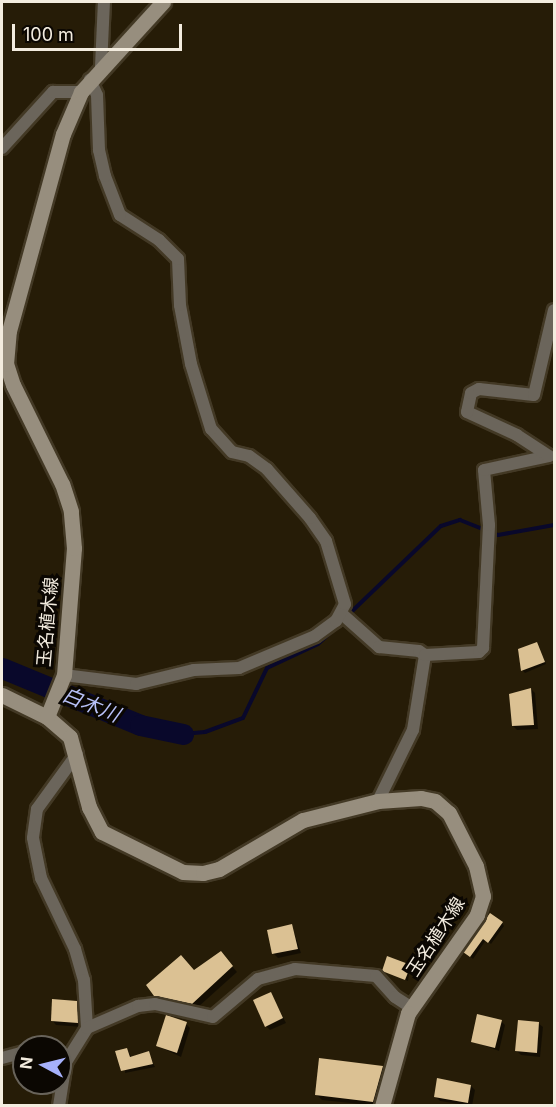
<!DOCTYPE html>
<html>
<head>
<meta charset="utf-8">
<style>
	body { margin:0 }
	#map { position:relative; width:556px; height:1107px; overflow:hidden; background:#261c07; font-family:Inter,"Noto Sans JP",sans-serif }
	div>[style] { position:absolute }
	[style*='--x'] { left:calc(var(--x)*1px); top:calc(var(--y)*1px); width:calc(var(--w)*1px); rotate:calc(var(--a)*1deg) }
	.shadow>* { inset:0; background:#0007 }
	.stream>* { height:4px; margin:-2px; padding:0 2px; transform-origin:2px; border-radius:2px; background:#09082b }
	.river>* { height:21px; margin:-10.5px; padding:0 10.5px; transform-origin:10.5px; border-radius:10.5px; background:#09082b }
	.building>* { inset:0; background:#dbc193 }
	.roads { filter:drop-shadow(2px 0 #433925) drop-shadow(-2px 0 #433925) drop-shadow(0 2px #433925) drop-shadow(0 -2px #433925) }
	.street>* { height:12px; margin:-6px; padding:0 6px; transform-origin:6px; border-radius:6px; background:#6b655b }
	.secondary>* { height:15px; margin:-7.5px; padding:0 7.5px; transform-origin:7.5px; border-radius:7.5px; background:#978e7e }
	span { translate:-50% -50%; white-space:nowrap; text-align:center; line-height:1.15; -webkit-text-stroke:6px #0b0702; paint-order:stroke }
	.street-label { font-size:18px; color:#f3ecdf }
	.water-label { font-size:20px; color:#b8c1f8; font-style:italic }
	.frame { position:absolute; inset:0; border:3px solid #f3ecdf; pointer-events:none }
	.north { position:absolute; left:12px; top:1035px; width:60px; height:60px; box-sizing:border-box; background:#0b0702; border:2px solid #68635a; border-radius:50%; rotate:277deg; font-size:16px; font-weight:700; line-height:24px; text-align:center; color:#f3ecdf }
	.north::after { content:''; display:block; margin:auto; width:21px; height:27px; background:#a6b1fc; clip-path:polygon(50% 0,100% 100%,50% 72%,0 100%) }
	.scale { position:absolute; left:12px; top:24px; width:170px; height:27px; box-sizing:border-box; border:3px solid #f3ecdf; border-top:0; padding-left:8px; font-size:18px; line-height:21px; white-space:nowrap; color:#f3ecdf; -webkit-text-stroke:4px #0b0702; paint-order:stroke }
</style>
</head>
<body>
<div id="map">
	<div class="shadow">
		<div style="clip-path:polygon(537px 644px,546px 664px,525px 673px,522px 670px)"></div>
		<div style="clip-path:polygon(531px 689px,535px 693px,538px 729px,517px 730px,513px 726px)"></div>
		<div style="clip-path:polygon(502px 923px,504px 926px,491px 944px,486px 940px,473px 959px,465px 952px)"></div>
		<div style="clip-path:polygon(292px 926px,301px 953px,278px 958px,273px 953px)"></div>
		<div style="clip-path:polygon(226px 959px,237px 972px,197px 1008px,161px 1001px,155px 995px)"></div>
		<div style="clip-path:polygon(410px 966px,408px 981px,384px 970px)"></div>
		<div style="clip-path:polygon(271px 994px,286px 1023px,270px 1030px,266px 1026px)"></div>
		<div style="clip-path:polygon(76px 1002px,81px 1007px,82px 1027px,56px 1025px,52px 1020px)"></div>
		<div style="clip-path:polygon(501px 1021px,505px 1025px,499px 1051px,472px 1041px)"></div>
		<div style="clip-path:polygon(538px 1023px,543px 1027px,540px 1057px,521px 1055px,517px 1051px)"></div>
		<div style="clip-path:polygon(186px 1024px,190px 1028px,181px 1057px,158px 1046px)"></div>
		<div style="clip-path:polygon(127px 1049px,132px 1058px,148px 1053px,155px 1067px,125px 1073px)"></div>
		<div style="clip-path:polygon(382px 1068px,388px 1073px,379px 1106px,322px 1100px,316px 1094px)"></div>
		<div style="clip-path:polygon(471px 1086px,475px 1090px,472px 1106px,440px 1101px,435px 1096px)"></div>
	</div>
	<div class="stream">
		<div style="--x:347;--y:616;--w:130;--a:-43.8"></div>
		<div style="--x:441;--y:526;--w:20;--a:-18"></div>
		<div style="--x:460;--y:520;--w:41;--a:21.5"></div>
		<div style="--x:498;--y:535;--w:57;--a:-10.1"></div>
		<div style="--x:183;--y:734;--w:22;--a:-5"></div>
		<div style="--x:205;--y:732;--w:40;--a:-20.2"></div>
		<div style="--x:243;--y:718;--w:55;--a:-64.4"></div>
		<div style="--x:267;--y:668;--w:56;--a:-25.2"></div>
		<div style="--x:318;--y:644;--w:21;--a:-43"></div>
	</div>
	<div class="river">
		<div style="--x:2;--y:668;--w:149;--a:22.4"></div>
		<div style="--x:140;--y:725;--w:44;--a:11.8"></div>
	</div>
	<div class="building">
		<div style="clip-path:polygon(537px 642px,545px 662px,521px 671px,518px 649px)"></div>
		<div style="clip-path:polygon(531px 688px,534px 725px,512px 726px,509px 694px)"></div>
		<div style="clip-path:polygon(490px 913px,503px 922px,488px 943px,483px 939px,470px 957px,463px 952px)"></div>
		<div style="clip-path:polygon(292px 924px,298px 949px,272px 954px,267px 930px)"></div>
		<div style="clip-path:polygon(221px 951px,233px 966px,192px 1004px,154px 996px,146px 985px,181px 955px,194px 970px)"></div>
		<div style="clip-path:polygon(387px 956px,411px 965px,405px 980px,382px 971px)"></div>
		<div style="clip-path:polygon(271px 992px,283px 1018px,265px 1027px,253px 1000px)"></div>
		<div style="clip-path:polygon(52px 999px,77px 1001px,78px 1023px,51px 1021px)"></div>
		<div style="clip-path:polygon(477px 1014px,502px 1020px,495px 1048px,471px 1042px)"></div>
		<div style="clip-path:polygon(166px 1015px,187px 1022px,177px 1053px,156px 1046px)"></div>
		<div style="clip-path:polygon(518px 1020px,539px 1022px,537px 1053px,515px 1051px)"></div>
		<div style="clip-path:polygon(127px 1048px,130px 1057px,149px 1051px,153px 1064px,121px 1071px,115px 1051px)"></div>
		<div style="clip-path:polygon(319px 1058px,383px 1066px,373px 1102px,315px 1095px)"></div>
		<div style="clip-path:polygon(437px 1078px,471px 1085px,468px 1103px,434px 1097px)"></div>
	</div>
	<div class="roads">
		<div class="street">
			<div style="--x:101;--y:67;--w:65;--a:-87.4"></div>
			<div style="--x:2;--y:148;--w:76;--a:-47.7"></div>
			<div style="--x:53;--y:92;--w:28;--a:0"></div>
			<div style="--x:342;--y:614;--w:50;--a:41.7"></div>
			<div style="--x:379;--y:647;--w:40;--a:5.7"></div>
			<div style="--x:419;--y:651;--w:7;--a:34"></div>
			<div style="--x:64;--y:675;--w:73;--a:7.1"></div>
			<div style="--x:136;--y:684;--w:60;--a:-13.6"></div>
			<div style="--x:194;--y:670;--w:45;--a:-2.5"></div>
			<div style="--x:239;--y:668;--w:82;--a:-22.8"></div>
			<div style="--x:315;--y:636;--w:26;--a:-36"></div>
			<div style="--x:336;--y:621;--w:19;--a:-62"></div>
			<div style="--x:345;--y:604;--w:66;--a:-106.8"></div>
			<div style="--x:326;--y:541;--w:28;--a:-125"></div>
			<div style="--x:310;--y:518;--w:65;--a:-131.3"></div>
			<div style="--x:267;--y:469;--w:22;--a:-144"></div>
			<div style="--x:249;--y:456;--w:17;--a:-167"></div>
			<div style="--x:232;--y:452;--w:31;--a:-132"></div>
			<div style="--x:211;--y:429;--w:68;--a:-107.1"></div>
			<div style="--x:191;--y:364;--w:60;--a:-100.6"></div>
			<div style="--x:180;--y:305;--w:46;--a:-92.5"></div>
			<div style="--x:178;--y:259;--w:27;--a:-135"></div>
			<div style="--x:159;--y:240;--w:46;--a:-147.3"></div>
			<div style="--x:120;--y:215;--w:42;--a:-111"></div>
			<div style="--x:105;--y:176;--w:27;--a:-103"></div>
			<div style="--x:99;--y:150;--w:55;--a:-92.1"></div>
			<div style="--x:97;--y:95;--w:17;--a:-115"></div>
			<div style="--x:77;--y:754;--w:68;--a:126"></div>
			<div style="--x:37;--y:809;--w:29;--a:98"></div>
			<div style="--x:33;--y:838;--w:41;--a:78.7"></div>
			<div style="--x:41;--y:878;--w:79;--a:64.4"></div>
			<div style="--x:75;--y:949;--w:32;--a:74"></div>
			<div style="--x:84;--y:980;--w:48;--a:86.4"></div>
			<div style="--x:378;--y:801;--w:79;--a:-63.8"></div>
			<div style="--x:413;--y:730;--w:76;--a:-80.9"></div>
			<div style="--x:425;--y:655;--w:54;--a:-3.2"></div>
			<div style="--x:479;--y:652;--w:6;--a:-45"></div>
			<div style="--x:483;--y:648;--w:123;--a:-87.2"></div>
			<div style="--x:489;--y:525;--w:55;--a:-95.2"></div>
			<div style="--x:484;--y:470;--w:66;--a:-12.2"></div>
			<div style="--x:549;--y:456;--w:38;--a:-147"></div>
			<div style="--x:517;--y:435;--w:55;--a:-155.3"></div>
			<div style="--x:467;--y:412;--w:19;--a:-78"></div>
			<div style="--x:471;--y:393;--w:9;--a:-27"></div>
			<div style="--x:479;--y:389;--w:55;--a:6.2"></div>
			<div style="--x:534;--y:395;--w:87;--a:-76.8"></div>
			<div style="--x:2;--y:1058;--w:23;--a:-15"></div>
			<div style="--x:59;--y:1106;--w:45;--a:-81"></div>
			<div style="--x:66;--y:1062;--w:40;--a:-58"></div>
			<div style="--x:87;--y:1028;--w:56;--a:-23.3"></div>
			<div style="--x:138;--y:1006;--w:17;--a:-7"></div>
			<div style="--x:155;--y:1004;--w:59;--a:12.6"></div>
			<div style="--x:213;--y:1017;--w:59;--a:-40.2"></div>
			<div style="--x:258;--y:979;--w:38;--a:-15"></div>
			<div style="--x:295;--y:969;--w:81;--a:4.9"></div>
			<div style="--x:376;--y:976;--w:28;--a:48"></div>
			<div style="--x:395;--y:997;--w:20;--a:33"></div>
		</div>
		<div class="secondary">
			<div style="--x:2;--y:695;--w:50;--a:26.1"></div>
			<div style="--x:47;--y:717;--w:30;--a:41"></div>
			<div style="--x:70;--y:737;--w:73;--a:74.8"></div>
			<div style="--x:89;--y:807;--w:28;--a:63"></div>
			<div style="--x:102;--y:832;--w:90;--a:26.3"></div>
			<div style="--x:183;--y:872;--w:20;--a:3"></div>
			<div style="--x:203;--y:873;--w:16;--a:-14"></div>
			<div style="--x:219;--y:869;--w:97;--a:-30.3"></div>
			<div style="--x:303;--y:820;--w:77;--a:-14.2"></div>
			<div style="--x:378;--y:801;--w:43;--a:-4"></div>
			<div style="--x:421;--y:798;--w:14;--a:12"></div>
			<div style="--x:435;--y:801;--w:18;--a:41"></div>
			<div style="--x:449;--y:813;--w:59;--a:63"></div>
			<div style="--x:476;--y:866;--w:31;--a:77"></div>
			<div style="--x:483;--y:896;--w:20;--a:108"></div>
			<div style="--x:477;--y:915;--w:120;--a:125.1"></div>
			<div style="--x:408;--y:1013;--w:97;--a:105.6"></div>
			<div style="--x:47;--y:717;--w:45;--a:-68"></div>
			<div style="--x:64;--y:675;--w:127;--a:-85.5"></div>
			<div style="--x:74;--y:548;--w:37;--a:-95"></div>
			<div style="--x:71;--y:511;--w:28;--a:-108"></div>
			<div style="--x:62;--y:484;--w:110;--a:-116.3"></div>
			<div style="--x:13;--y:385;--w:22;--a:-108"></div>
			<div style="--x:6;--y:364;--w:33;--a:-85"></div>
			<div style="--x:9;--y:331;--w:204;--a:-74.7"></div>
			<div style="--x:63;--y:134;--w:46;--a:-66.8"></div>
			<div style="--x:81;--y:92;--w:122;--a:-47.7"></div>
		</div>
	</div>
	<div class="street-label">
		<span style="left:48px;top:622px;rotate:-85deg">玉名植木線</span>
		<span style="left:436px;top:937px;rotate:-57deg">玉名植木線</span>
	</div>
	<div class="water-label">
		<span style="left:91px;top:705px;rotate:22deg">白木川</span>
	</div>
	<div class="frame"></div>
	<div class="north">N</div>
	<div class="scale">100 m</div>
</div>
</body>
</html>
